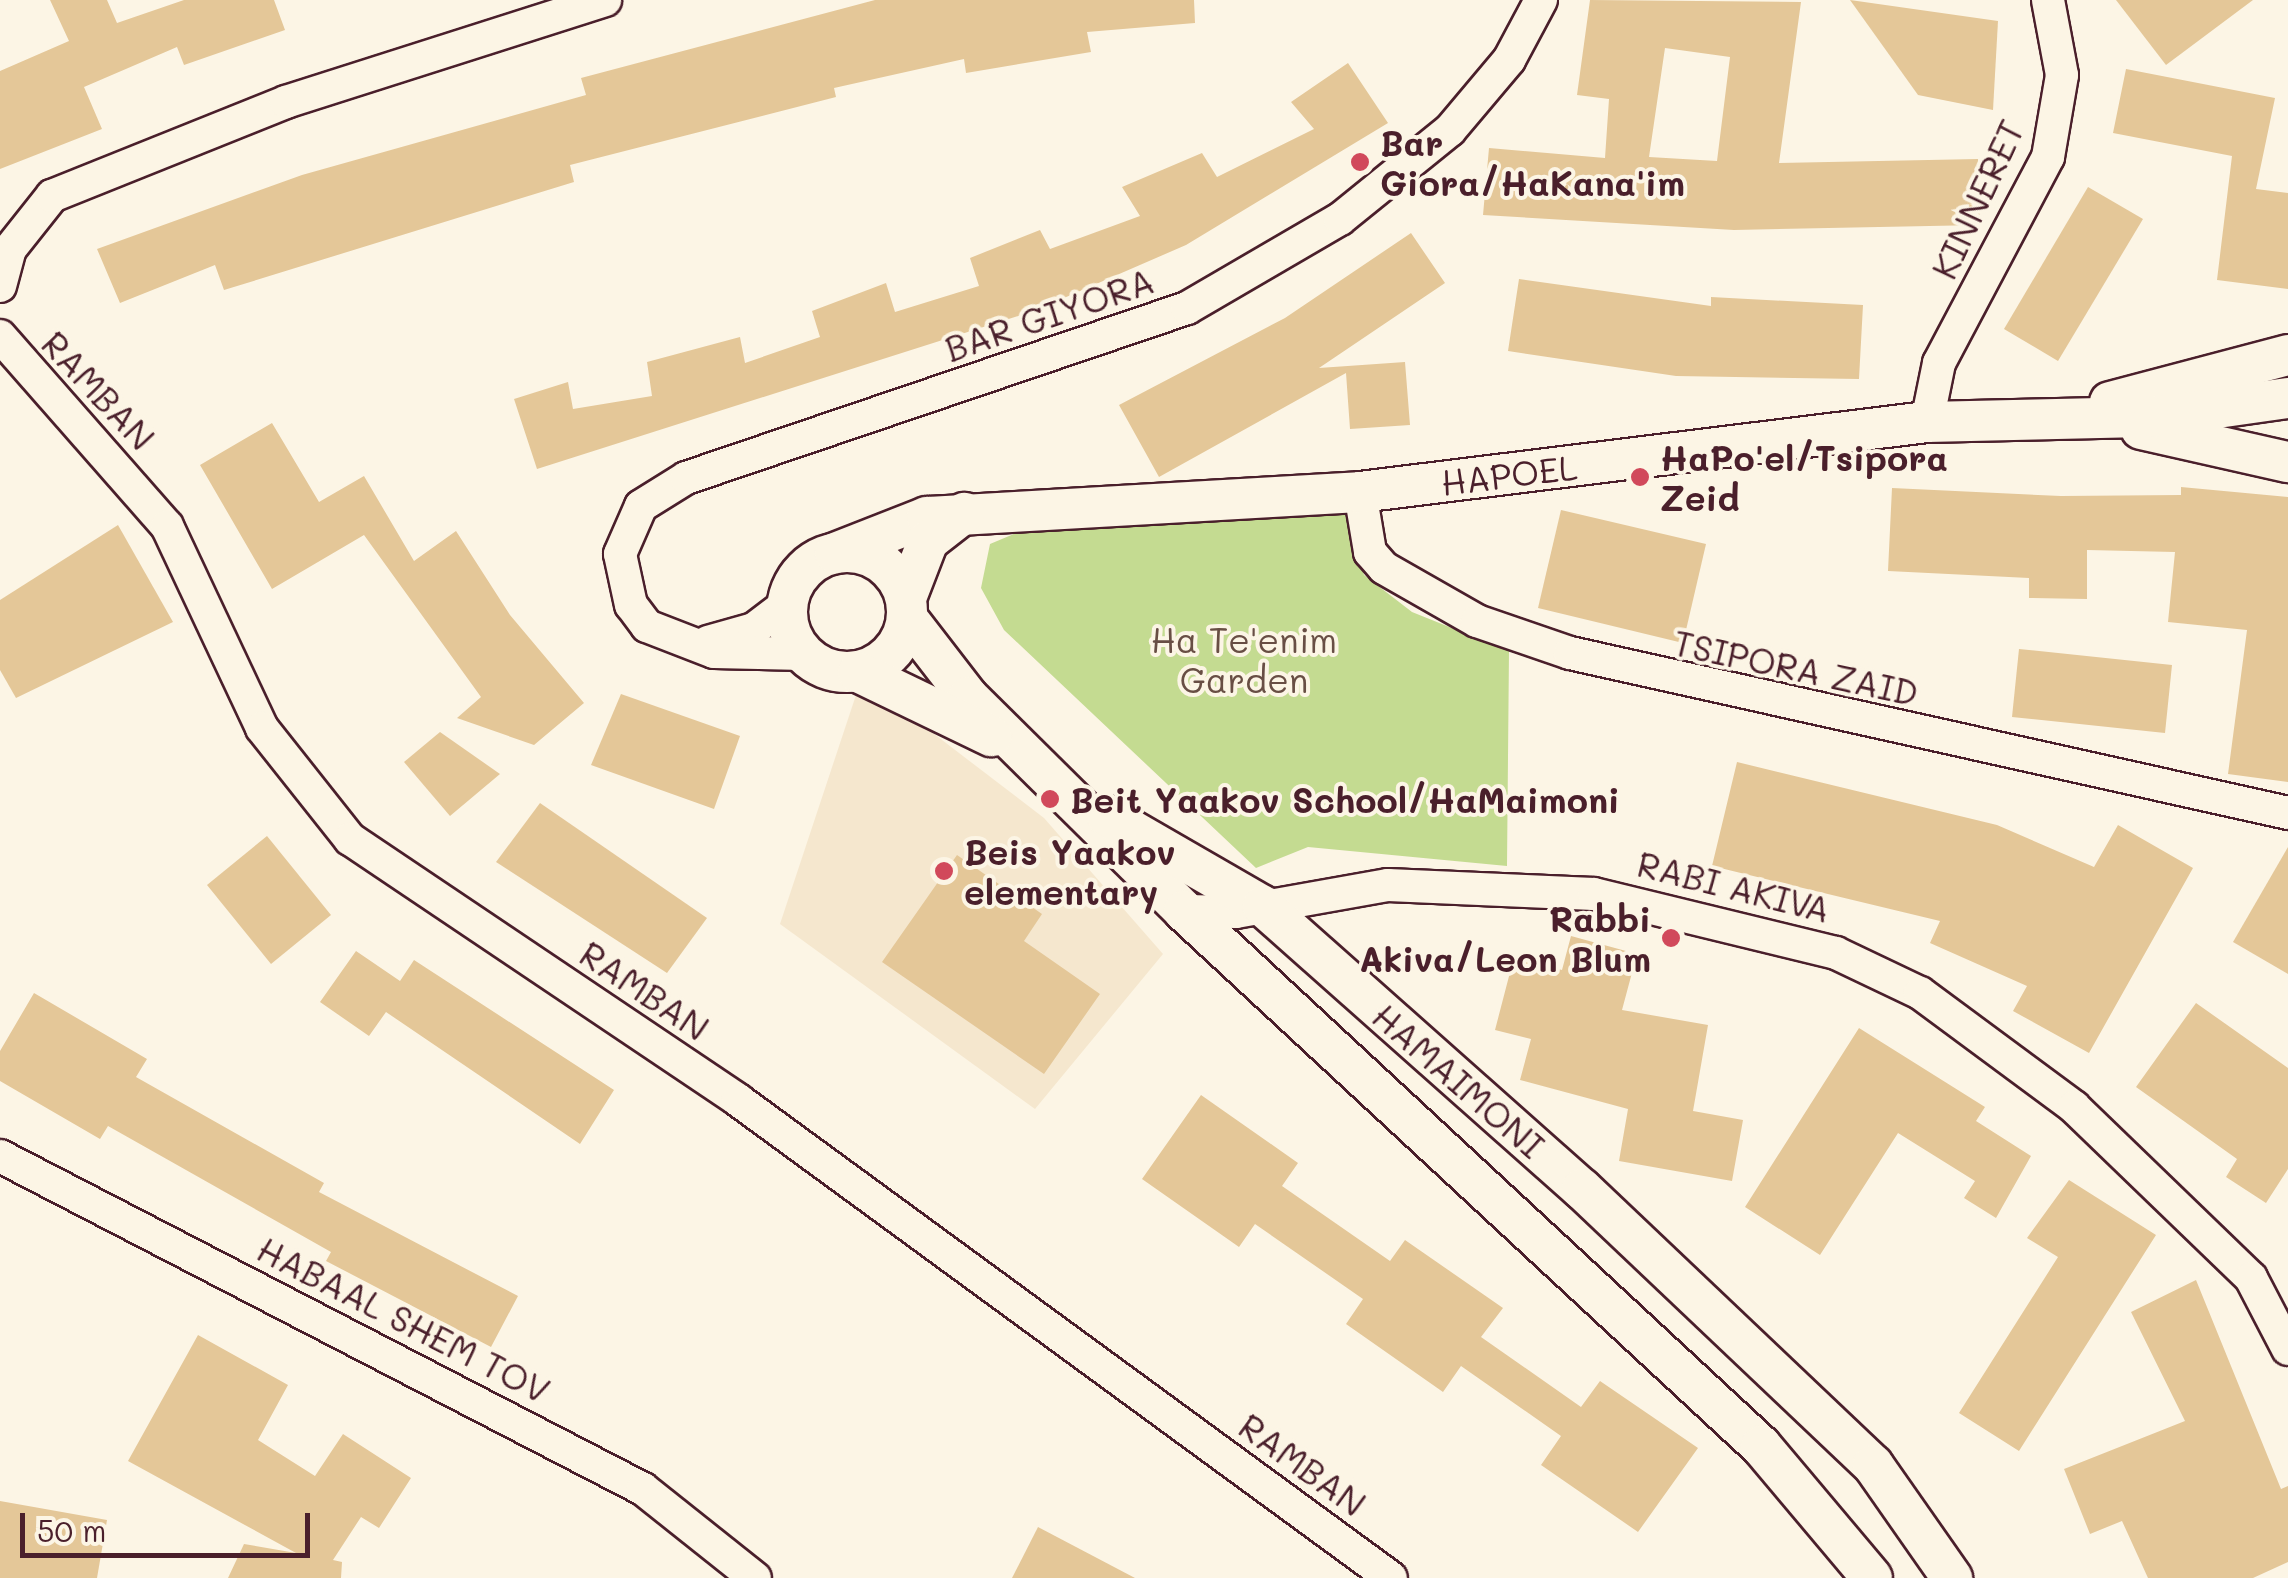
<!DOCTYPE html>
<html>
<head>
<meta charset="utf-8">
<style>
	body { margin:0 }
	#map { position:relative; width:2288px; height:1578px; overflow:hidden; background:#fcf5e5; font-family:Mali,sans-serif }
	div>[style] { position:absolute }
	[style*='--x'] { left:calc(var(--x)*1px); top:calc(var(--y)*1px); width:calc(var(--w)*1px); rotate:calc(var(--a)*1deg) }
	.built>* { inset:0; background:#f5e7ce }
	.green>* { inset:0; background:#c4db91 }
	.building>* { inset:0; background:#e4c798 }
	.roads { filter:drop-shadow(2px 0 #4a1f2b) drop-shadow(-2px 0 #4a1f2b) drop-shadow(0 2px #4a1f2b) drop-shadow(0 -2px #4a1f2b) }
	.minor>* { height:32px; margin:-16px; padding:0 16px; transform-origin:16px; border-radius:16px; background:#fcf5e5 }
	.tertiary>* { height:40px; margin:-20px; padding:0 20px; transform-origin:20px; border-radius:20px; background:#fcf5e5 }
	.tertiary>.ring { margin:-20px; padding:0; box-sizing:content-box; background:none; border:40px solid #fcf5e5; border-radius:50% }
	.dots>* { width:28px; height:28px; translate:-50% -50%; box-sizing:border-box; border:5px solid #fcf5e5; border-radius:50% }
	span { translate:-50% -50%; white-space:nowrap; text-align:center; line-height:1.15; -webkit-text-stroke:8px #fcf5e5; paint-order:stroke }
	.poi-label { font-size:35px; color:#4a1f2b; font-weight:700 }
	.left { translate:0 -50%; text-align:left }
	.right { translate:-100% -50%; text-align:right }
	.street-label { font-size:35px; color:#4a1f2b }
	.park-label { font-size:35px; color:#684e44 }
	.scale { position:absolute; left:20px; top:1513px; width:290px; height:45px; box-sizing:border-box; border:5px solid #4a1f2b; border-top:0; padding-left:12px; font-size:30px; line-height:35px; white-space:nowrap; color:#4a1f2b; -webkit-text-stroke:8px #fcf5e5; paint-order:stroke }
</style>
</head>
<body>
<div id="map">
	<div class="built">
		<div style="clip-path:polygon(858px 689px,912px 717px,1044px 818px,1163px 954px,1035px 1109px,780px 924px)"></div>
	</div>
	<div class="green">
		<div style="clip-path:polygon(1344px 506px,1364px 575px,1412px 612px,1509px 651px,1507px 866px,1308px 847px,1256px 868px,1004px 630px,981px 588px,990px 544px,1028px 528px)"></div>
	</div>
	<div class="building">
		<div style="clip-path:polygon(50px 0,107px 0,117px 23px,184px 0,274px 0,285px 30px,184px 65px,177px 47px,84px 87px,102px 129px,0 169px,0 71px,69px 41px)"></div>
		<div style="clip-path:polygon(875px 0,1194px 0,1195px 23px,1087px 32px,1091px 52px,966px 73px,964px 59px,834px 88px,836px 97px,570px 165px,574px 182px,224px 290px,215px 265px,120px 303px,97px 249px,302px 175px,586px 95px,581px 78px)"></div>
		<div style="clip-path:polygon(evenodd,1590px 0,1801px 2px,1779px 163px,1978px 159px,1980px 225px,1734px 230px,1483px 215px,1489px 148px,1605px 158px,1609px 99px,1577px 95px,1590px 0,1665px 48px,1730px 57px,1717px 161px,1649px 157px,1665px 48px)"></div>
		<div style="clip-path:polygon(1850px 0,1998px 21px,1993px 110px,1918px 95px)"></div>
		<div style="clip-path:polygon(2116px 0,2253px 0,2166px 65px)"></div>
		<div style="clip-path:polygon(1348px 63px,1388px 123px,1186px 245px,1034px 311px,537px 469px,514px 399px,568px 382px,573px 409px,652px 396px,647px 362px,740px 337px,745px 363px,820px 337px,812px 311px,886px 283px,895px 312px,979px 286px,970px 258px,1040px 230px,1050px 249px,1140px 216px,1122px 187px,1202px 153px,1217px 177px,1314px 129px,1291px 102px)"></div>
		<div style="clip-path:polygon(2126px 69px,2275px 98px,2256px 189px,2288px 193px,2288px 289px,2217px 280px,2232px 156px,2113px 133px)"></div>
		<div style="clip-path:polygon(2088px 187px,2143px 219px,2058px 361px,2004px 329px)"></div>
		<div style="clip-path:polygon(1411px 233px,1445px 283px,1319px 368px,1405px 362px,1410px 425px,1350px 429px,1346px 373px,1159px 477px,1119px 405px,1285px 318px)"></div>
		<div style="clip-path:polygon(1519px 279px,1711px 306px,1711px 297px,1863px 305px,1859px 379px,1676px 376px,1508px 351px)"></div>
		<div style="clip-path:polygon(272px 423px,319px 502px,364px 476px,414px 561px,456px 531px,510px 615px,584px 703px,534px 745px,457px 718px,481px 697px,364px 535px,272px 589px,200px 465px)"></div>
		<div style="clip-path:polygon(2181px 487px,2288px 497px,2288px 782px,2228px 774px,2247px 630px,2168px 622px,2175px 552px,2087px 550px,2087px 599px,2029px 598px,2029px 578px,1888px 571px,1892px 488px,2061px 496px,2181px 495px)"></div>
		<div style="clip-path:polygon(1561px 510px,1706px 544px,1683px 643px,1538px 608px)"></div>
		<div style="clip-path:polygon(118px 525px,173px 622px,16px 698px,0 670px,0 600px)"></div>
		<div style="clip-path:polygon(2019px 649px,2172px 665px,2165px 733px,2012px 717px)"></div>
		<div style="clip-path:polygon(621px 694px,740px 736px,714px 809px,591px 765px)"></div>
		<div style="clip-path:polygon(440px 732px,500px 774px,450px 816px,404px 762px)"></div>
		<div style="clip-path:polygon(1737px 762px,1997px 825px,2094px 867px,2118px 825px,2193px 868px,2089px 1053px,2013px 1011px,2027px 986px,1930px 943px,1940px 921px,1712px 866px)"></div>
		<div style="clip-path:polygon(540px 803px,707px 918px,667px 973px,496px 862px)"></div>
		<div style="clip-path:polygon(267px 836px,331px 915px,271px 964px,207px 885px)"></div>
		<div style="clip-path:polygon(2288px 847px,2288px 974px,2233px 942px)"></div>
		<div style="clip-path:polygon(957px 855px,1042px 914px,1024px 941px,1100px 994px,1044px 1074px,882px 962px)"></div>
		<div style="clip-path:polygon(1571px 936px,1637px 954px,1622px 1010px,1708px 1025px,1693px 1111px,1743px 1120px,1732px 1181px,1619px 1161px,1628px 1109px,1520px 1080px,1531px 1039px,1495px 1030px,1514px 957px,1562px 970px)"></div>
		<div style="clip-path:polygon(356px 951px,400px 981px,414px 960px,614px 1090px,580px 1144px,386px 1012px,369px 1036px,320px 1002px)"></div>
		<div style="clip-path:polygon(34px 993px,147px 1059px,136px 1077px,324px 1183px,319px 1192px,518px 1296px,491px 1347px,326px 1261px,331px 1252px,108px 1126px,100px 1139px,0 1081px,0 1051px)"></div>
		<div style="clip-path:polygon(2196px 1003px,2288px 1068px,2288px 1169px,2266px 1203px,2226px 1177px,2237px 1159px,2136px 1087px)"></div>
		<div style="clip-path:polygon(1859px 1028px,1985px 1107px,1976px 1121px,2031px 1156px,1996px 1218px,1964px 1198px,1975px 1181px,1898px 1133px,1820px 1255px,1745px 1207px)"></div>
		<div style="clip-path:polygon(1201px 1095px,1298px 1163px,1282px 1186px,1390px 1261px,1405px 1240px,1503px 1308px,1481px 1337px,1581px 1407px,1600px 1381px,1698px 1448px,1638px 1532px,1541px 1465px,1561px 1436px,1461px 1366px,1443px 1392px,1346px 1324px,1363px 1299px,1255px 1224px,1239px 1247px,1142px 1179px)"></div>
		<div style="clip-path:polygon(2069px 1180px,2156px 1235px,2019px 1451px,1959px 1413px,2058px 1257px,2027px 1238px)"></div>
		<div style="clip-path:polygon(2196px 1280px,2281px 1489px,2288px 1486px,2288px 1562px,2253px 1578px,2148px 1578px,2122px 1521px,2090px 1534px,2064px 1469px,2185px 1421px,2131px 1312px)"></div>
		<div style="clip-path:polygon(198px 1335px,288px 1385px,258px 1440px,315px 1476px,343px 1434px,411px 1478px,379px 1528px,361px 1517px,333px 1560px,342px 1562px,341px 1578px,228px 1578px,244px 1544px,296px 1553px,128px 1461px)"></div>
		<div style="clip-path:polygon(0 1501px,107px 1520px,97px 1578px,0 1578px)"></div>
		<div style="clip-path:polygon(1038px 1527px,1135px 1578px,1012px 1578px)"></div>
	</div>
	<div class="roads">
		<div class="minor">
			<div style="--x:0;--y:286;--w:38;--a:-75"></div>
			<div style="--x:10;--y:249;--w:68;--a:-51.6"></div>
			<div style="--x:52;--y:196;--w:252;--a:-21.9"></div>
			<div style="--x:286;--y:102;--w:335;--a:-17.7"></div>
			<div style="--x:0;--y:336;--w:253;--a:48.7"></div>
			<div style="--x:167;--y:526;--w:223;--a:64.8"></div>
			<div style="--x:262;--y:728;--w:142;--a:51.6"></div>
			<div style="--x:350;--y:839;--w:468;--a:33.9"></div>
			<div style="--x:738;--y:1100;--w:809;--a:36.2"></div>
			<div style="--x:1927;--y:422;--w:60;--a:-78.5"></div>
			<div style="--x:1939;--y:363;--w:233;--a:-62.1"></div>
			<div style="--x:2048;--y:157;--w:83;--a:-80.3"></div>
			<div style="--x:2062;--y:75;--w:76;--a:-100.6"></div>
			<div style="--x:1360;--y:492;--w:61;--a:80.5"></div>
			<div style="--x:1370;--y:552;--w:21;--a:49"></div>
			<div style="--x:1384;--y:568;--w:107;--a:29.7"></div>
			<div style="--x:1477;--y:621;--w:98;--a:19"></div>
			<div style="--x:1570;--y:653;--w:736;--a:12.56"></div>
			<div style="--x:708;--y:642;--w:48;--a:-15.8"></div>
			<div style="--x:754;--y:629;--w:43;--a:-37.4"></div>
			<div style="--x:804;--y:654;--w:90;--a:-178.7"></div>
			<div style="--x:714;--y:652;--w:72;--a:-158.8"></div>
			<div style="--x:647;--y:626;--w:26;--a:-127"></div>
			<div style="--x:631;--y:605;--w:52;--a:-102.2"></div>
			<div style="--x:620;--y:554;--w:52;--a:-66.4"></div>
			<div style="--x:641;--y:506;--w:53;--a:-31.9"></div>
			<div style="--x:686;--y:478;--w:529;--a:-18.74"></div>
			<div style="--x:1187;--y:308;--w:177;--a:-30.2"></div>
			<div style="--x:1340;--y:219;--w:141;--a:-39"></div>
			<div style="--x:1450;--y:130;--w:92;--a:-49.9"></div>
			<div style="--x:1509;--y:60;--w:68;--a:-61.9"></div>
			<div style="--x:1184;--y:911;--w:52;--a:1.1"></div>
			<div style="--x:1236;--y:912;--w:154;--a:-10.1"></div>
			<div style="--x:1388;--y:885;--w:206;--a:2.5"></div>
			<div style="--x:1594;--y:894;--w:249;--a:13.7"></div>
			<div style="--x:1836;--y:953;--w:93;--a:25.5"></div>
			<div style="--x:1920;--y:993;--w:192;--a:36.5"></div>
			<div style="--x:2074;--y:1107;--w:246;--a:44"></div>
			<div style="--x:2251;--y:1278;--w:80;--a:62.5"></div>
			<div style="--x:0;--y:1156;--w:724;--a:27.38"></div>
			<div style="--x:643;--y:1489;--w:143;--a:38.5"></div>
		</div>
		<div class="tertiary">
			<div style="--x:2110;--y:402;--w:184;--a:-14.8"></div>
			<div style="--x:2141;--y:429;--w:151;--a:12.7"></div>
			<div class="ring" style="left:787px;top:552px;width:80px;height:80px"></div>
			<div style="--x:835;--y:553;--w:99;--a:-21.4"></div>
			<div style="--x:927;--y:517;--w:434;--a:-3.3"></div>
			<div style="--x:1360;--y:492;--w:571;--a:-7.04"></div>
			<div style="--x:1927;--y:422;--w:227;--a:-1.3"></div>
			<div style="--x:2154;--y:417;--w:135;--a:-8.1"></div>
			<div style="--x:906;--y:598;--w:61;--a:-68.9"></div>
			<div style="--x:928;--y:541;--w:46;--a:-37.9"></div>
			<div style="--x:907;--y:618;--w:100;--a:52.3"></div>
			<div style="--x:968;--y:697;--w:304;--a:44.7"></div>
			<div style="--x:1184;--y:911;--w:787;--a:42.84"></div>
			<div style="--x:1761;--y:1446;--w:172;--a:49.9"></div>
			<div style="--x:858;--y:672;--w:148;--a:25.7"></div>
			<div style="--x:1107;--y:816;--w:180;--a:30"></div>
			<div style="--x:1263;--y:906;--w:426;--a:41.6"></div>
			<div style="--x:1582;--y:1189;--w:401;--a:43.5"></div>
			<div style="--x:1873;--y:1465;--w:138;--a:55"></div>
		</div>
	</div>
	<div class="dots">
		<div style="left:1360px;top:162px;background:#d1495b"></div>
		<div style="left:1640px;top:477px;background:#d1495b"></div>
		<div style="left:1050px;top:799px;background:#d1495b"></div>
		<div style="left:944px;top:871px;background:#d1495b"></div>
		<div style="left:1671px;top:938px;background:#d1495b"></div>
	</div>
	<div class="poi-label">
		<span class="left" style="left:1380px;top:162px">Bar<br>Giora/HaKana'im</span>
		<span class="left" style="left:1660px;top:477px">HaPo'el/Tsipora<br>Zeid</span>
		<span class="left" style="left:1070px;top:799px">Beit Yaakov School/HaMaimoni</span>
		<span class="left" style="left:964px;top:871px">Beis Yaakov<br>elementary</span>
		<span class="right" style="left:1651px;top:938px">Rabbi<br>Akiva/Leon Blum</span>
	</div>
	<div class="street-label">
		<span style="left:1977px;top:199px;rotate:-65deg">KINNERET</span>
		<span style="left:1049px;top:314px;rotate:-19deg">BAR GIYORA</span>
		<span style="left:99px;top:390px;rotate:47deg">RAMBAN</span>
		<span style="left:1509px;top:474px;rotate:-7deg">HAPOEL</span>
		<span style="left:1796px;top:667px;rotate:12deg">TSIPORA ZAID</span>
		<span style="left:1734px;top:886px;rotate:14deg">RABI AKIVA</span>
		<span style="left:645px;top:990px;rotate:34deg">RAMBAN</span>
		<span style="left:1459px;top:1080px;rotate:41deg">HAMAIMONI</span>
		<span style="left:404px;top:1319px;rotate:27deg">HABAAL SHEM TOV</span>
		<span style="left:1303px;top:1464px;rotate:36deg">RAMBAN</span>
	</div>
	<div class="park-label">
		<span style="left:1244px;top:659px">Ha Te'enim<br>Garden</span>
	</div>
	<div class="scale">50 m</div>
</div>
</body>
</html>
